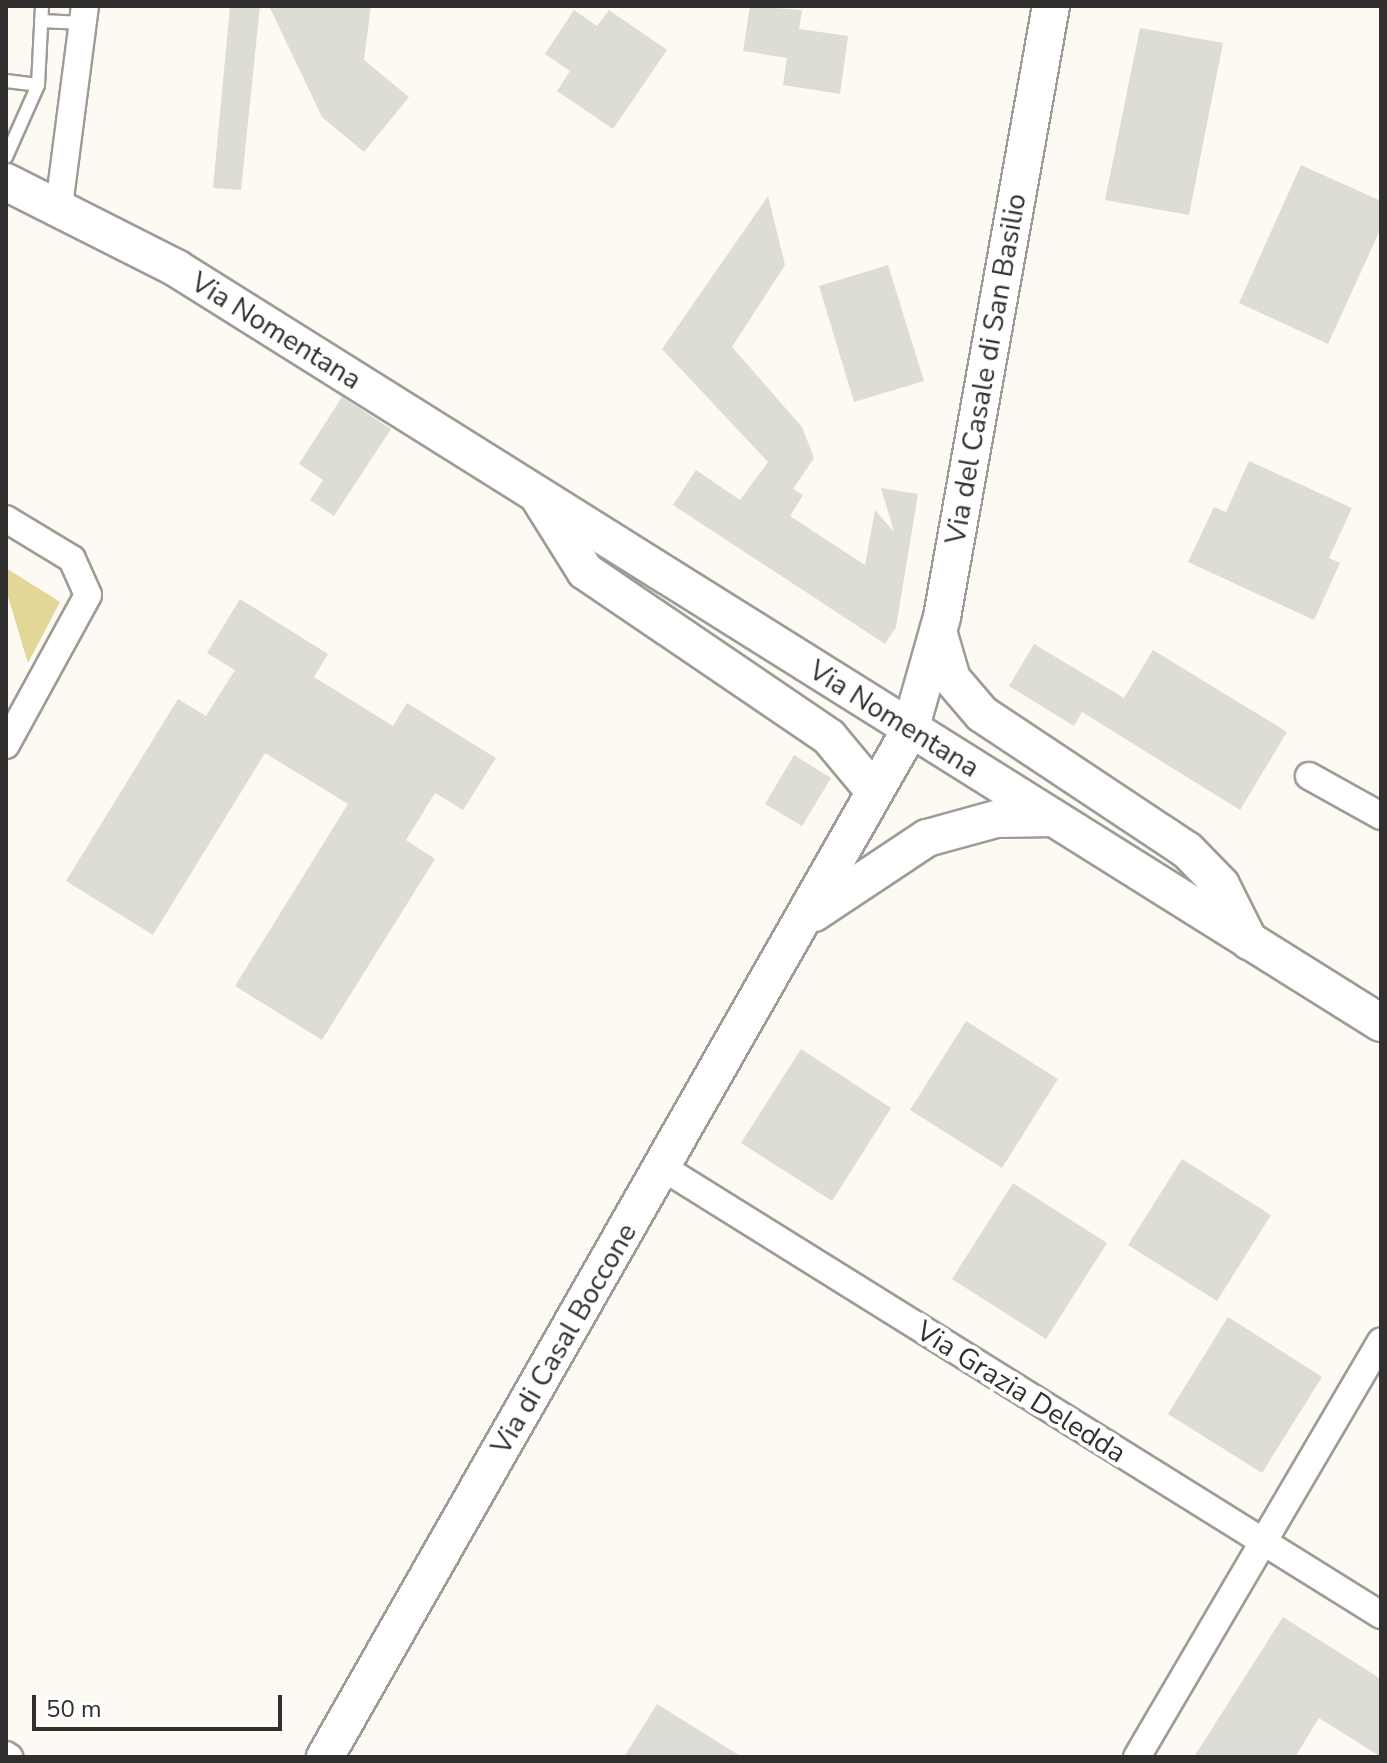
<!DOCTYPE html>
<html>
<head>
<meta charset="utf-8">
<style>
	body { margin:0 }
	#map { position:relative; width:1387px; height:1763px; overflow:hidden; background:#fcfaf3; font-family:"Nunito Sans",sans-serif }
	div>[style] { position:absolute }
	[style*='--x'] { left:calc(var(--x)*1px); top:calc(var(--y)*1px); width:calc(var(--w)*1px); rotate:calc(var(--a)*1deg) }
	.green>* { inset:0; background:#e3d797 }
	.building>* { inset:0; background:#dddcd5 }
	.roads { filter:drop-shadow(2px 0 #9d9c96) drop-shadow(-2px 0 #9d9c96) drop-shadow(0 2px #9d9c96) drop-shadow(0 -2px #9d9c96) }
	.lane>* { height:12px; margin:-6px; padding:0 6px; transform-origin:6px; border-radius:6px; background:#fff }
	.street>* { height:26px; margin:-13px; padding:0 13px; transform-origin:13px; border-radius:13px; background:#fff }
	.secondary>* { height:36px; margin:-18px; padding:0 18px; transform-origin:18px; border-radius:18px; background:#fff }
	span { translate:-50% -50%; white-space:nowrap; text-align:center; line-height:1.15; -webkit-text-stroke:8px #fff; paint-order:stroke }
	.street-label { font-size:28px; color:#31302e }
	.frame { position:absolute; inset:0; border:8px solid #31302e; pointer-events:none }
	.scale { position:absolute; left:32px; top:1695px; width:250px; height:36px; box-sizing:border-box; border:4px solid #31302e; border-top:0; padding-left:10px; font-size:24px; line-height:28px; white-space:nowrap; color:#31302e; -webkit-text-stroke:6px #fff; paint-order:stroke }
</style>
</head>
<body>
<div id="map">
	<div class="green">
		<div style="clip-path:polygon(6px 568px,60px 602px,28px 663px,6px 590px)"></div>
	</div>
	<div class="building">
		<div style="clip-path:polygon(230px 6px,260px 6px,241px 190px,213px 188px)"></div>
		<div style="clip-path:polygon(269px 6px,371px 6px,364px 60px,409px 97px,364px 152px,322px 117px)"></div>
		<div style="clip-path:polygon(750px 6px,802px 10px,799px 29px,848px 36px,840px 94px,783px 85px,787px 58px,743px 51px)"></div>
		<div style="clip-path:polygon(574px 10px,597px 26px,609px 10px,667px 50px,613px 129px,557px 91px,570px 71px,545px 54px)"></div>
		<div style="clip-path:polygon(1140px 28px,1223px 43px,1189px 215px,1105px 200px)"></div>
		<div style="clip-path:polygon(1301px 165px,1381px 201px,1381px 228px,1328px 344px,1239px 303px)"></div>
		<div style="clip-path:polygon(768px 196px,785px 265px,732px 347px,802px 427px,814px 458px,793px 489px,803px 495px,790px 516px,865px 565px,875px 510px,894px 532px,881px 488px,918px 494px,896px 627px,885px 644px,673px 505px,696px 470px,740px 500px,768px 462px,662px 349px)"></div>
		<div style="clip-path:polygon(888px 265px,924px 381px,854px 402px,819px 286px)"></div>
		<div style="clip-path:polygon(342px 397px,391px 429px,334px 516px,310px 500px,323px 480px,299px 464px)"></div>
		<div style="clip-path:polygon(1249px 461px,1352px 508px,1329px 558px,1340px 563px,1314px 620px,1188px 562px,1214px 507px,1226px 512px)"></div>
		<div style="clip-path:polygon(240px 599px,328px 654px,314px 677px,393px 726px,407px 703px,496px 758px,463px 810px,435px 793px,406px 840px,435px 859px,322px 1040px,235px 986px,348px 804px,265px 753px,153px 935px,66px 881px,178px 699px,206px 716px,235px 670px,207px 653px)"></div>
		<div style="clip-path:polygon(1034px 644px,1124px 698px,1153px 650px,1287px 732px,1240px 810px,1082px 712px,1074px 726px,1009px 686px)"></div>
		<div style="clip-path:polygon(794px 755px,831px 778px,802px 826px,765px 804px)"></div>
		<div style="clip-path:polygon(966px 1021px,1058px 1079px,1002px 1168px,910px 1110px)"></div>
		<div style="clip-path:polygon(801px 1049px,891px 1108px,832px 1201px,741px 1143px)"></div>
		<div style="clip-path:polygon(1182px 1159px,1271px 1215px,1217px 1301px,1128px 1245px)"></div>
		<div style="clip-path:polygon(1013px 1183px,1107px 1243px,1046px 1339px,952px 1279px)"></div>
		<div style="clip-path:polygon(1228px 1317px,1322px 1377px,1262px 1473px,1168px 1414px)"></div>
		<div style="clip-path:polygon(1283px 1617px,1381px 1679px,1381px 1757px,1319px 1718px,1295px 1757px,1194px 1757px)"></div>
		<div style="clip-path:polygon(657px 1704px,742px 1757px,624px 1757px)"></div>
	</div>
	<div class="roads">
		<div class="lane">
			<div style="--x:41;--y:21;--w:42;--a:2.7"></div>
			<div style="--x:6;--y:81;--w:32;--a:7"></div>
			<div style="--x:6;--y:157;--w:79;--a:-66"></div>
			<div style="--x:38;--y:85;--w:79;--a:-87.1"></div>
		</div>
		<div class="street">
			<div style="--x:59;--y:206;--w:202;--a:-82.6"></div>
			<div style="--x:6;--y:519;--w:77;--a:31.2"></div>
			<div style="--x:72;--y:559;--w:39;--a:66"></div>
			<div style="--x:88;--y:595;--w:171;--a:118.7"></div>
			<div style="--x:1309;--y:776;--w:82;--a:29.1"></div>
			<div style="--x:662;--y:1167;--w:847;--a:31.93"></div>
			<div style="--x:6;--y:1755;--w:4;--a:34"></div>
			<div style="--x:1137;--y:1757;--w:482;--a:-59.6"></div>
		</div>
		<div class="secondary">
			<div style="--x:6;--y:182;--w:191;--a:26.8"></div>
			<div style="--x:176;--y:268;--w:1422;--a:32.07"></div>
			<div style="--x:538;--y:496;--w:89;--a:57.9"></div>
			<div style="--x:585;--y:571;--w:295;--a:34.2"></div>
			<div style="--x:829;--y:737;--w:70;--a:50.2"></div>
			<div style="--x:938;--y:631;--w:50;--a:73.7"></div>
			<div style="--x:952;--y:679;--w:46;--a:49.4"></div>
			<div style="--x:982;--y:714;--w:246;--a:33.6"></div>
			<div style="--x:1187;--y:850;--w:49;--a:45.8"></div>
			<div style="--x:1221;--y:885;--w:63;--a:63.4"></div>
			<div style="--x:814;--y:913;--w:136;--a:-33.6"></div>
			<div style="--x:927;--y:838;--w:72;--a:-15.4"></div>
			<div style="--x:996;--y:819;--w:57;--a:-1"></div>
			<div style="--x:325;--y:1757;--w:1182;--a:-60.33"></div>
			<div style="--x:910;--y:730;--w:117;--a:-74.2"></div>
			<div style="--x:942;--y:617;--w:621;--a:-79.89"></div>
		</div>
	</div>
	<div class="street-label">
		<span style="left:276px;top:331px;rotate:32deg">Via Nomentana</span>
		<span style="left:986px;top:369px;rotate:-80deg">Via del Casale di San Basilio</span>
		<span style="left:894px;top:719px;rotate:32deg">Via Nomentana</span>
		<span style="left:564px;top:1339px;rotate:-60deg">Via di Casal Boccone</span>
		<span style="left:1021px;top:1392px;rotate:32deg">Via Grazia Deledda</span>
	</div>
	<div class="frame"></div>
	<div class="scale">50 m</div>
</div>
</body>
</html>
